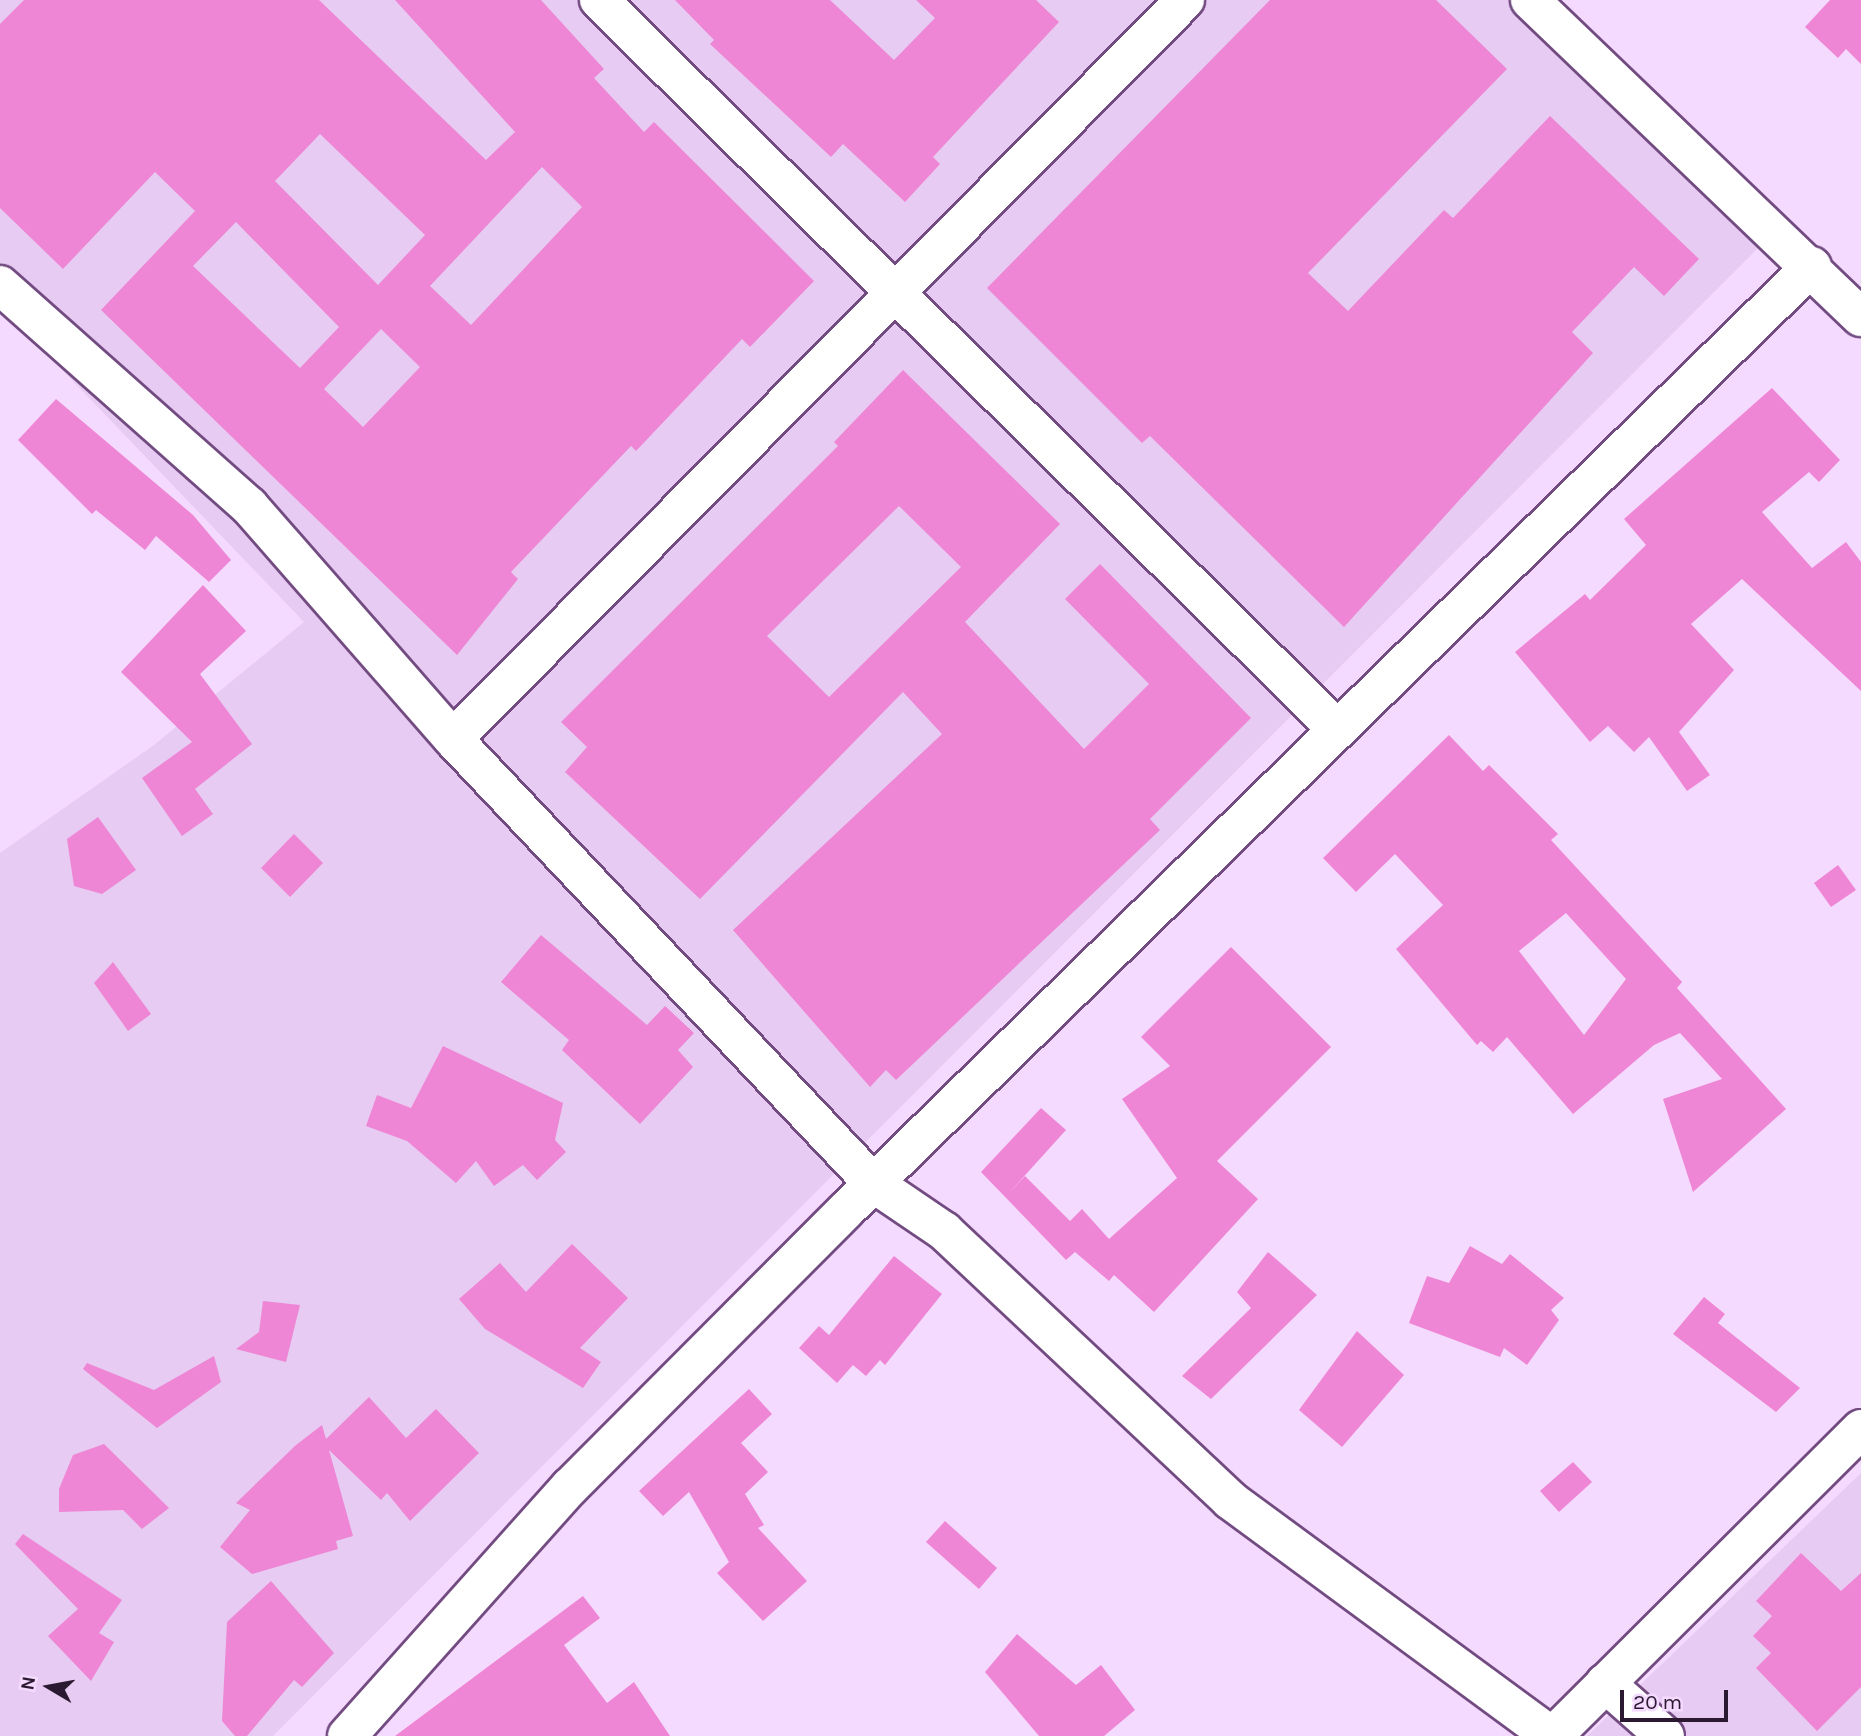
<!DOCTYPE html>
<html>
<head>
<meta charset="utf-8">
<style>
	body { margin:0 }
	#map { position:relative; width:1861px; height:1736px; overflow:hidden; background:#f5daff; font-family:Karla,sans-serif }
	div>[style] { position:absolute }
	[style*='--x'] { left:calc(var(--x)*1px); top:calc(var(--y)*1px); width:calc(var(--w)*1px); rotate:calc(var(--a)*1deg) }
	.built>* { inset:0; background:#e7cbf2 }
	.building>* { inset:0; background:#ee86d5 }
	.roads { filter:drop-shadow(2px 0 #724b81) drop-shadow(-2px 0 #724b81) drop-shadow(0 2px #724b81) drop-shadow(0 -2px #724b81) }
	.minor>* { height:38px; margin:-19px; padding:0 19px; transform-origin:19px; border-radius:19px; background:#fff }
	span { translate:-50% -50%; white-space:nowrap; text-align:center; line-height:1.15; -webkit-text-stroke:5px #f5daff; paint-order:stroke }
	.north { position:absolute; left:14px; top:1652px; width:70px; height:70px; -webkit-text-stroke:5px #f5daff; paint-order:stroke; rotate:280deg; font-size:19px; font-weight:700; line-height:28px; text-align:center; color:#2a1930 }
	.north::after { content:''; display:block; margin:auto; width:24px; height:32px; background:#2a1930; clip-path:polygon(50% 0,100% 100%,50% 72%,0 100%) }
	.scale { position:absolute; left:1620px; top:1690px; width:108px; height:32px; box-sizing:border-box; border:4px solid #2a1930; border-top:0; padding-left:9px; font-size:21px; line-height:24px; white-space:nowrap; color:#2a1930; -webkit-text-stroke:5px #f5daff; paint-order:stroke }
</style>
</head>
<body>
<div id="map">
	<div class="built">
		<div style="clip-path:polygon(0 0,1557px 0,1788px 218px,273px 1736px,0 1736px,0 853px,154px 745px,304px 622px,0 305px)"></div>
		<div style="clip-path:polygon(1861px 1473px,1861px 1736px,1587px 1736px)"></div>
	</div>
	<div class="building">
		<div style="clip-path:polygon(evenodd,24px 0,319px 0,486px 160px,515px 132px,395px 0,541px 0,604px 69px,594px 78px,644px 132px,654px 122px,814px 281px,750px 347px,742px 339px,636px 451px,631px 446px,511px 572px,518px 579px,457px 655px,101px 310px,195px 211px,155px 172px,63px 269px,0 208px,0 24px,24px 0,320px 134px,425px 235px,378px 285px,275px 181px,320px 134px,24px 0,542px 167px,582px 207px,471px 325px,430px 286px,542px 167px,24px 0,236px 222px,339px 327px,300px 368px,193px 266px,236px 222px,24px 0,381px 329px,420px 367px,363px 427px,324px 389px,381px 329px)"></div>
		<div style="clip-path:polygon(675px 0,830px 0,894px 60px,935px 18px,916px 0,1036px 0,1059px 22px,933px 157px,940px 164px,905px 202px,843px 144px,831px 157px,710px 44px,714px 40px)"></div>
		<div style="clip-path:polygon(1270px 0,1436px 0,1507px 69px,1308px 273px,1348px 311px,1444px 210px,1453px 218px,1550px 116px,1699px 259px,1664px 296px,1634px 267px,1572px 332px,1593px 353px,1344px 627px,1150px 436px,1142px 443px,987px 288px)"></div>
		<div style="clip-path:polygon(1830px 0,1861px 0,1861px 64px,1846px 49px,1838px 58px,1805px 27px)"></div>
		<div style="clip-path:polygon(evenodd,903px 370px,1060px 524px,965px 622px,1084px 749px,1149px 684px,1065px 599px,1100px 564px,1251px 718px,1150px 819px,1160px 830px,896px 1080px,886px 1070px,870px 1087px,733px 930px,942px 734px,903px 692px,700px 899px,565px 772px,587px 747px,561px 722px,838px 446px,834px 442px,903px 370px,899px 506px,961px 567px,829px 697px,767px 636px,899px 506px)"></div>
		<div style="clip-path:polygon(1772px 388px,1840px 460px,1819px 482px,1809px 472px,1762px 512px,1812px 568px,1846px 542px,1861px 562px,1861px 691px,1742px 579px,1691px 624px,1734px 670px,1679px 732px,1710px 775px,1687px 791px,1649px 737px,1634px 752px,1608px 726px,1590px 742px,1515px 652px,1585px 594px,1590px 600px,1646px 545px,1624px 519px)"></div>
		<div style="clip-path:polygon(56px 399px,193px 515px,231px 560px,209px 582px,156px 536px,145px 550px,96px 510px,92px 514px,18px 440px)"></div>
		<div style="clip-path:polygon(203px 585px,246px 631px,200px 674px,252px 744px,195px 789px,213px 814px,182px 836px,142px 778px,192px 742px,121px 672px)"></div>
		<div style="clip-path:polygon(evenodd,1449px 735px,1483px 771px,1489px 765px,1558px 834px,1551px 840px,1682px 982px,1677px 988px,1786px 1109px,1693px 1192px,1663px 1099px,1722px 1079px,1680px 1033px,1654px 1045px,1573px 1114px,1507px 1037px,1493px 1052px,1481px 1041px,1477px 1045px,1396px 949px,1443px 905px,1395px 854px,1356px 892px,1323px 858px,1449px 735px,1566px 913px,1626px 979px,1584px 1035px,1519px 951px,1566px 913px)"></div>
		<div style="clip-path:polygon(98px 817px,136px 870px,102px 894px,74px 886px,67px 839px)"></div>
		<div style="clip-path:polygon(294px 834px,323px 863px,290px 897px,261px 868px)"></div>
		<div style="clip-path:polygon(1838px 865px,1856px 890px,1831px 907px,1814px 883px)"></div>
		<div style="clip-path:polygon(541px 935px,647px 1025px,665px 1006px,694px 1033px,678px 1050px,693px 1067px,640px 1124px,562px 1050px,569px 1040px,501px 982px)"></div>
		<div style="clip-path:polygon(1231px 947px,1331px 1047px,1217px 1161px,1258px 1199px,1154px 1312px,1114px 1275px,1109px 1281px,1075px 1252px,1066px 1260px,981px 1172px,1041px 1108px,1066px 1130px,1009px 1193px,1025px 1176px,1070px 1221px,1082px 1209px,1109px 1239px,1177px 1178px,1122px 1099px,1170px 1066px,1141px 1037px)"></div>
		<div style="clip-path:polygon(113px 962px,151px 1014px,128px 1031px,94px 983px)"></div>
		<div style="clip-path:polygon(443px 1046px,563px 1103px,555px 1140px,566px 1152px,537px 1180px,523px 1165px,494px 1186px,476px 1161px,456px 1183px,407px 1141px,366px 1126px,377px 1095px,411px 1108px)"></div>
		<div style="clip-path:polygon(572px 1244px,628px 1298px,580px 1348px,601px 1362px,583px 1388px,485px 1329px,459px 1299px,500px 1263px,526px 1292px)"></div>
		<div style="clip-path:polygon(1470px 1246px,1502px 1264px,1510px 1254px,1564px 1298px,1551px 1310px,1559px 1320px,1527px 1365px,1504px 1348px,1500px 1357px,1409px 1323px,1427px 1276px,1449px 1283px)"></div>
		<div style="clip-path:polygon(1268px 1252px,1317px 1295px,1211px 1399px,1182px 1376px,1251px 1308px,1237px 1292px)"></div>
		<div style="clip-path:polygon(894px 1256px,942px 1294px,885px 1365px,880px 1360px,866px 1376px,853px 1365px,837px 1383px,799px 1348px,819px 1326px,829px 1335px)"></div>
		<div style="clip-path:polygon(1704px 1297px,1725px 1314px,1718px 1323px,1800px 1388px,1776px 1412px,1673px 1334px)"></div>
		<div style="clip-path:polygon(263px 1301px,300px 1305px,286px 1362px,236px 1349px,259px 1332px)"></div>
		<div style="clip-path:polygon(1357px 1331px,1404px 1375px,1342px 1447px,1299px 1410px)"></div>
		<div style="clip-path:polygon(214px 1356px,221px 1382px,157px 1428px,83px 1369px,87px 1363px,154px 1390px)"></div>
		<div style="clip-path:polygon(749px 1389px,772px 1414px,741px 1443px,768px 1472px,745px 1494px,764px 1525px,758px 1528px,807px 1581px,763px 1621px,717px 1573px,729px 1562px,689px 1492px,663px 1516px,639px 1491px)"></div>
		<div style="clip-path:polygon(369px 1397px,406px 1438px,436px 1409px,479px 1453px,410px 1521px,387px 1493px,381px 1500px,329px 1450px,353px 1536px,336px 1541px,338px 1549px,252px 1574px,220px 1547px,250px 1510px,236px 1503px,296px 1445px,322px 1425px,326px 1439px)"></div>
		<div style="clip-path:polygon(104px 1444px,169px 1508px,142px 1529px,123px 1510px,59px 1512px,59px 1489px,73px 1455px)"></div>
		<div style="clip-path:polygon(1573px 1462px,1592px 1482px,1559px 1512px,1540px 1491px)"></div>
		<div style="clip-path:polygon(945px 1521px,997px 1568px,979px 1589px,926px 1542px)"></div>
		<div style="clip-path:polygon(23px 1534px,122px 1600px,99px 1633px,114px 1642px,91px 1681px,48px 1636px,78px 1609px,15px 1544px)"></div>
		<div style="clip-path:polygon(1801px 1553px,1841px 1591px,1861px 1573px,1861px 1687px,1817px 1731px,1756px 1668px,1771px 1653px,1753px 1636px,1772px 1616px,1756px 1601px)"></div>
		<div style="clip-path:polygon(271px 1581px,334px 1653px,302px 1687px,294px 1680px,247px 1736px,235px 1736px,222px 1721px,227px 1622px)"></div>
		<div style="clip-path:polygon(583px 1596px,600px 1618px,564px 1645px,607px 1703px,634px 1682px,670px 1736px,395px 1736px)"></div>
		<div style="clip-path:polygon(1017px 1634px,1076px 1685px,1101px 1665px,1135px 1710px,1104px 1736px,1039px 1736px,985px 1672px)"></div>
	</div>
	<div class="roads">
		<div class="minor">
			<div style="--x:599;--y:0;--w:1035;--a:44.65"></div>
			<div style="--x:1530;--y:0;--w:458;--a:43.8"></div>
			<div style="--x:0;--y:285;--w:333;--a:41.6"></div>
			<div style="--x:249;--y:506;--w:310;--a:48.8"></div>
			<div style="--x:453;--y:739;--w:611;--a:46.59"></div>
			<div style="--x:873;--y:1183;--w:86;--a:34.1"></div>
			<div style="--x:944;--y:1231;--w:393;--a:43.2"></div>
			<div style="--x:1230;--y:1500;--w:398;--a:36.3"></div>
			<div style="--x:453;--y:739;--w:1040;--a:-45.27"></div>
			<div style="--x:1605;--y:1683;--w:80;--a:41.5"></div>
			<div style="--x:347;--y:1736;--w:334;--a:-48.2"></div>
			<div style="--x:570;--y:1487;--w:390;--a:-45.1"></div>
			<div style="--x:845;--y:1211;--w:1352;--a:-44.34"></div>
			<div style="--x:1553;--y:1736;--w:435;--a:-44.9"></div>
		</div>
	</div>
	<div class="north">N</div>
	<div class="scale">20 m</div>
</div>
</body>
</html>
